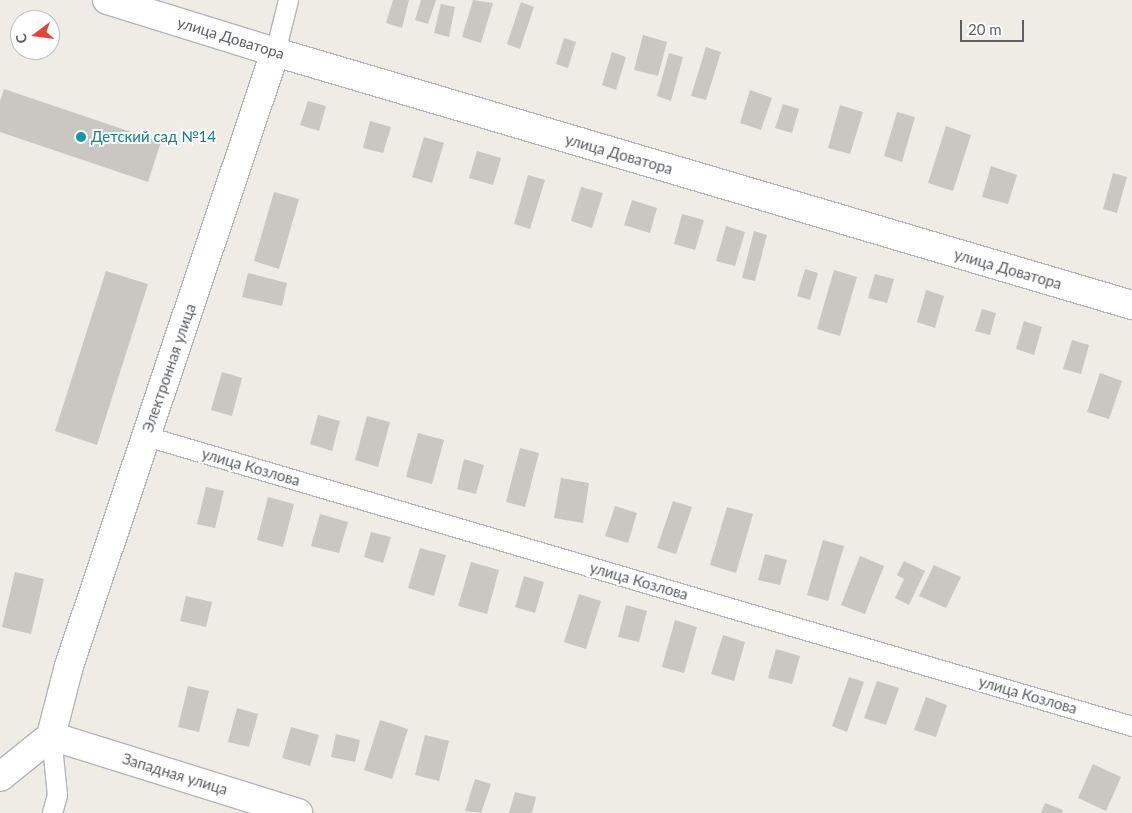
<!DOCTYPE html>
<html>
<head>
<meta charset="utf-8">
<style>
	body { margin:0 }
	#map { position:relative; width:1132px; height:813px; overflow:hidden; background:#eeece5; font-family:Lato,sans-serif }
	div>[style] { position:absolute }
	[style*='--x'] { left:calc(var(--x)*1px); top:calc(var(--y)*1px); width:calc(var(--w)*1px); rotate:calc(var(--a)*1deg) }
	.building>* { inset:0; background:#cac7c2 }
	.roads { filter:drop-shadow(1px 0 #b2b5b9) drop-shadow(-1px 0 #b2b5b9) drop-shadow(0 1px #b2b5b9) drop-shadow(0 -1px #b2b5b9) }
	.street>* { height:19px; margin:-9.5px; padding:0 9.5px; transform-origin:9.5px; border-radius:9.5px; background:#fff }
	.secondary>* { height:28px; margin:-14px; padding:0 14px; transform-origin:14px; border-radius:14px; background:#fff }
	.dots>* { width:14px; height:14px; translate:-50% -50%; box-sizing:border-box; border:2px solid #fff; border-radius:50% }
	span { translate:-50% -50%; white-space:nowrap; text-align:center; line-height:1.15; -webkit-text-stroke:4px #fff; paint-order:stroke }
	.street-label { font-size:15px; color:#5c6065 }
	.culture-label { font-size:15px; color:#0d838f }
	.left { translate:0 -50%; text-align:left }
	.north { position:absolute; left:10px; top:10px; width:50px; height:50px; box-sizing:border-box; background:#fff; border:1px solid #bebfc1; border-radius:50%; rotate:255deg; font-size:14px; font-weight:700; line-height:20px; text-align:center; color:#5c6065 }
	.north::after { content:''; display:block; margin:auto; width:18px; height:22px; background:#e34536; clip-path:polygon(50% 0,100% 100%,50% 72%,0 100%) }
	.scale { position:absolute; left:960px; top:20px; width:64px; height:22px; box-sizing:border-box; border:2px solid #5c6065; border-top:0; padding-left:6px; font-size:15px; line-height:18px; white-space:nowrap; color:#5c6065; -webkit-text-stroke:4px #fff; paint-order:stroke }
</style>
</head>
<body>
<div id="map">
	<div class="building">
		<div style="clip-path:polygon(393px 0,409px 0,402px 28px,386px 23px)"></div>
		<div style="clip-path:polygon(421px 0,436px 0,428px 24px,415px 20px)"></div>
		<div style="clip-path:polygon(473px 0,493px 3px,481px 43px,462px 37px)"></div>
		<div style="clip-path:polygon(521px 2px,534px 7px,520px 49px,507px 44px)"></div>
		<div style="clip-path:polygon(441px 4px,455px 7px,449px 37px,434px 33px)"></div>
		<div style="clip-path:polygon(643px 35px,667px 42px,658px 76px,634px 70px)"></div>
		<div style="clip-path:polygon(564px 38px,576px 42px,568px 68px,556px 64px)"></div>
		<div style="clip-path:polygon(706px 47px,721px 52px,706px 100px,691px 96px)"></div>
		<div style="clip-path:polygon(612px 52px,626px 57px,616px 90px,602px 85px)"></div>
		<div style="clip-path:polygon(669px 53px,683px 57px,671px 101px,657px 96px)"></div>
		<div style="clip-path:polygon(4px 89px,161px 142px,148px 182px,0 132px,0 101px)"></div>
		<div style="clip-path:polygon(750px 90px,772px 98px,761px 130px,740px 123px)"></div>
		<div style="clip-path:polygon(308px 101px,326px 106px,319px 131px,300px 125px)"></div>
		<div style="clip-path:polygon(783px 104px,799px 109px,792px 133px,775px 128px)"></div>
		<div style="clip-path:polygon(840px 105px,863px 112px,850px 154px,828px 148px)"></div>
		<div style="clip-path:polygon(897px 112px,915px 117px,902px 162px,884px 156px)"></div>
		<div style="clip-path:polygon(370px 121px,391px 127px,383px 153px,363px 148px)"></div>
		<div style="clip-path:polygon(946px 126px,971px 135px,953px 191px,928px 183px)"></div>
		<div style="clip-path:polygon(424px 137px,444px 143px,432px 183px,412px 177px)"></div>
		<div style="clip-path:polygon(477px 151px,501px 158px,493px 185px,469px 178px)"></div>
		<div style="clip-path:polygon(991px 166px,1017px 175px,1008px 204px,982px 197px)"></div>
		<div style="clip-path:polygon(1113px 173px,1127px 177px,1117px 213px,1103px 209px)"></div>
		<div style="clip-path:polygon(528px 175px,545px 180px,530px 229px,514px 224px)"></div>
		<div style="clip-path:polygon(581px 187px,603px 193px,592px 228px,571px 221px)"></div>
		<div style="clip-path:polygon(274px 192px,299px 199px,279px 269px,254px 261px)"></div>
		<div style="clip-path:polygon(632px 200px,657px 208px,650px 233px,624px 225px)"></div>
		<div style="clip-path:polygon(682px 214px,704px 220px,695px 250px,674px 244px)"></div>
		<div style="clip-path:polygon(726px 226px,745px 232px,735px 266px,716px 261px)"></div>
		<div style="clip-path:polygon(754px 231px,767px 235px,755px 281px,742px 278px)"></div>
		<div style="clip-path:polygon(805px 269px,818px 273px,810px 300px,797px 296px)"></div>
		<div style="clip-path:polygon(834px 270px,857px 277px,840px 336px,817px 329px)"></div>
		<div style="clip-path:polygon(106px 271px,148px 284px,97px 445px,55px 431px)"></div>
		<div style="clip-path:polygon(248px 273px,287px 283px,282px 306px,242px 297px)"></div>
		<div style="clip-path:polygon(875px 274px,894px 279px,887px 303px,868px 298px)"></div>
		<div style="clip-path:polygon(926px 290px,944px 296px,935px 328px,917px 322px)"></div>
		<div style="clip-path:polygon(982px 309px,996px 313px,990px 335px,975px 331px)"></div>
		<div style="clip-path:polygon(1024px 321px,1042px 327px,1034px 355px,1016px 349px)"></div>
		<div style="clip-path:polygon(1072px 340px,1089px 345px,1081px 374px,1063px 369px)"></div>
		<div style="clip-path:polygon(222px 372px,242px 378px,232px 416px,211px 410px)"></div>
		<div style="clip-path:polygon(1100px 373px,1122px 381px,1109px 419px,1087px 412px)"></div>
		<div style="clip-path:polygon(318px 415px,340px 421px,332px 451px,310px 444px)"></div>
		<div style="clip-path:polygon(367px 416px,390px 422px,378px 467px,355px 460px)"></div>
		<div style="clip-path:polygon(418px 433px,444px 440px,432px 484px,406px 477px)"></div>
		<div style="clip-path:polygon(520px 448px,539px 453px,525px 507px,506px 502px)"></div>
		<div style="clip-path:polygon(464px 459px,484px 465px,476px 494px,457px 489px)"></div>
		<div style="clip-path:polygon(561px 478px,589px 483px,583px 523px,554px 518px)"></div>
		<div style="clip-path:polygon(206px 487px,224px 491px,215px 528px,197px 524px)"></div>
		<div style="clip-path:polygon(268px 497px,294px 504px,283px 547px,257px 540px)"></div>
		<div style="clip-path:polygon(673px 501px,692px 507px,676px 554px,657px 548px)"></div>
		<div style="clip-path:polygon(615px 506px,637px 513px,628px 543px,605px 536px)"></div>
		<div style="clip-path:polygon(727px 507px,753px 514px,736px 573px,710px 565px)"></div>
		<div style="clip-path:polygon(320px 514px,348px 522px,339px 553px,311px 546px)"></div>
		<div style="clip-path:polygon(371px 532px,391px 537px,383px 563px,364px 557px)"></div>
		<div style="clip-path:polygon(823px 540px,844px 546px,828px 601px,807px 595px)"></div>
		<div style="clip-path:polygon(420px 548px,446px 555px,434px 596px,408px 588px)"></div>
		<div style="clip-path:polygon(765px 554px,787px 560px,780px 585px,758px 580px)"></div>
		<div style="clip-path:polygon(860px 556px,884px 566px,865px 614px,841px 605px)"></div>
		<div style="clip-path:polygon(904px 561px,925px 571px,909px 605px,895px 598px,904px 579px,897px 575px)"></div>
		<div style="clip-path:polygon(471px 562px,499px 570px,487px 614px,458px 606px)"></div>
		<div style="clip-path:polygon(934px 565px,961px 577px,946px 608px,919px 596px)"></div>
		<div style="clip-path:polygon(15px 572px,44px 579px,31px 634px,2px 627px)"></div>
		<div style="clip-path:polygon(524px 576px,544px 582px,535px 613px,515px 607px)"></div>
		<div style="clip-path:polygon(579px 594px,601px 601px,586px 649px,564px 642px)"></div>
		<div style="clip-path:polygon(186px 596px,212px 602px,206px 627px,180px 621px)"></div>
		<div style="clip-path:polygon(626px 605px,647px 611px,639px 642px,618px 637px)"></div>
		<div style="clip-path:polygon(675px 620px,697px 627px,684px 673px,662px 667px)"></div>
		<div style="clip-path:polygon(723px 635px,745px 642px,734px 681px,711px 674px)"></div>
		<div style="clip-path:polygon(776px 649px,800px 656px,792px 684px,768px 678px)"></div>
		<div style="clip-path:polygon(849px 677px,864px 682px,847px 732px,832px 726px)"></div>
		<div style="clip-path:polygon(877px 681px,899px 688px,886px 725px,864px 718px)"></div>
		<div style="clip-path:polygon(188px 686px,209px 691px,199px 732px,178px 727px)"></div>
		<div style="clip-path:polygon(926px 697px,947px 705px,936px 737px,914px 730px)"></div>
		<div style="clip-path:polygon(237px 708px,258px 714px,249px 747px,228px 742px)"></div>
		<div style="clip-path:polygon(380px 720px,408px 729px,392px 779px,364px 770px)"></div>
		<div style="clip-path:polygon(291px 727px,319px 735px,310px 766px,282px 758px)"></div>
		<div style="clip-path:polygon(336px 734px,360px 740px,355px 762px,331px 757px)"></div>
		<div style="clip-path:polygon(425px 735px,449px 741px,439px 781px,415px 775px)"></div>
		<div style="clip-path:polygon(1093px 764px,1121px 777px,1106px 811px,1078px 798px)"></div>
		<div style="clip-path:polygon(475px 779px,491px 784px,481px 813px,465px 811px)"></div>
		<div style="clip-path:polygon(515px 792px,536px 797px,532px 813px,509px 813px)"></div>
		<div style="clip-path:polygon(1045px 803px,1063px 810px,1062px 813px,1041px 813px)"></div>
	</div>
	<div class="roads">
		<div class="street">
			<div style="--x:275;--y:52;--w:54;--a:-76"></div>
			<div style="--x:146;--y:436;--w:1028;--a:16.39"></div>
			<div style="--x:51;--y:736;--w:59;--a:84.2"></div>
			<div style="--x:57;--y:795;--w:19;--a:106"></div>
		</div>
		<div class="secondary">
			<div style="--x:107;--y:0;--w:176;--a:17.2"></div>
			<div style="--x:275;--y:52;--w:894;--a:16.45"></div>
			<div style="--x:51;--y:736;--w:72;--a:-75.6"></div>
			<div style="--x:69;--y:666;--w:648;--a:-71.45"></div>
			<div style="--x:51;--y:736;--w:259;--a:17.3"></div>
			<div style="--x:0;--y:777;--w:65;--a:-38.8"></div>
		</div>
	</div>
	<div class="dots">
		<div style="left:81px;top:137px;background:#0f9aa8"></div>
	</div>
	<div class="street-label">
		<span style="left:231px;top:38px;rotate:17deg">улица Доватора</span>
		<span style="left:619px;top:154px;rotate:16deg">улица Доватора</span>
		<span style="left:1008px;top:269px;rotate:16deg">улица Доватора</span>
		<span style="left:169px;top:368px;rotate:-71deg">Электронная улица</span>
		<span style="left:251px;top:467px;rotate:16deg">улица Козлова</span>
		<span style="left:639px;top:581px;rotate:16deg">улица Козлова</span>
		<span style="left:1028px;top:695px;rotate:16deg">улица Козлова</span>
		<span style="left:175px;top:774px;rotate:17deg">Западная улица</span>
	</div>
	<div class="culture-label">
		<span class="left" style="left:91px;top:137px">Детский сад №14</span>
	</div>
	<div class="north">С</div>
	<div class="scale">20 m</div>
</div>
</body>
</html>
